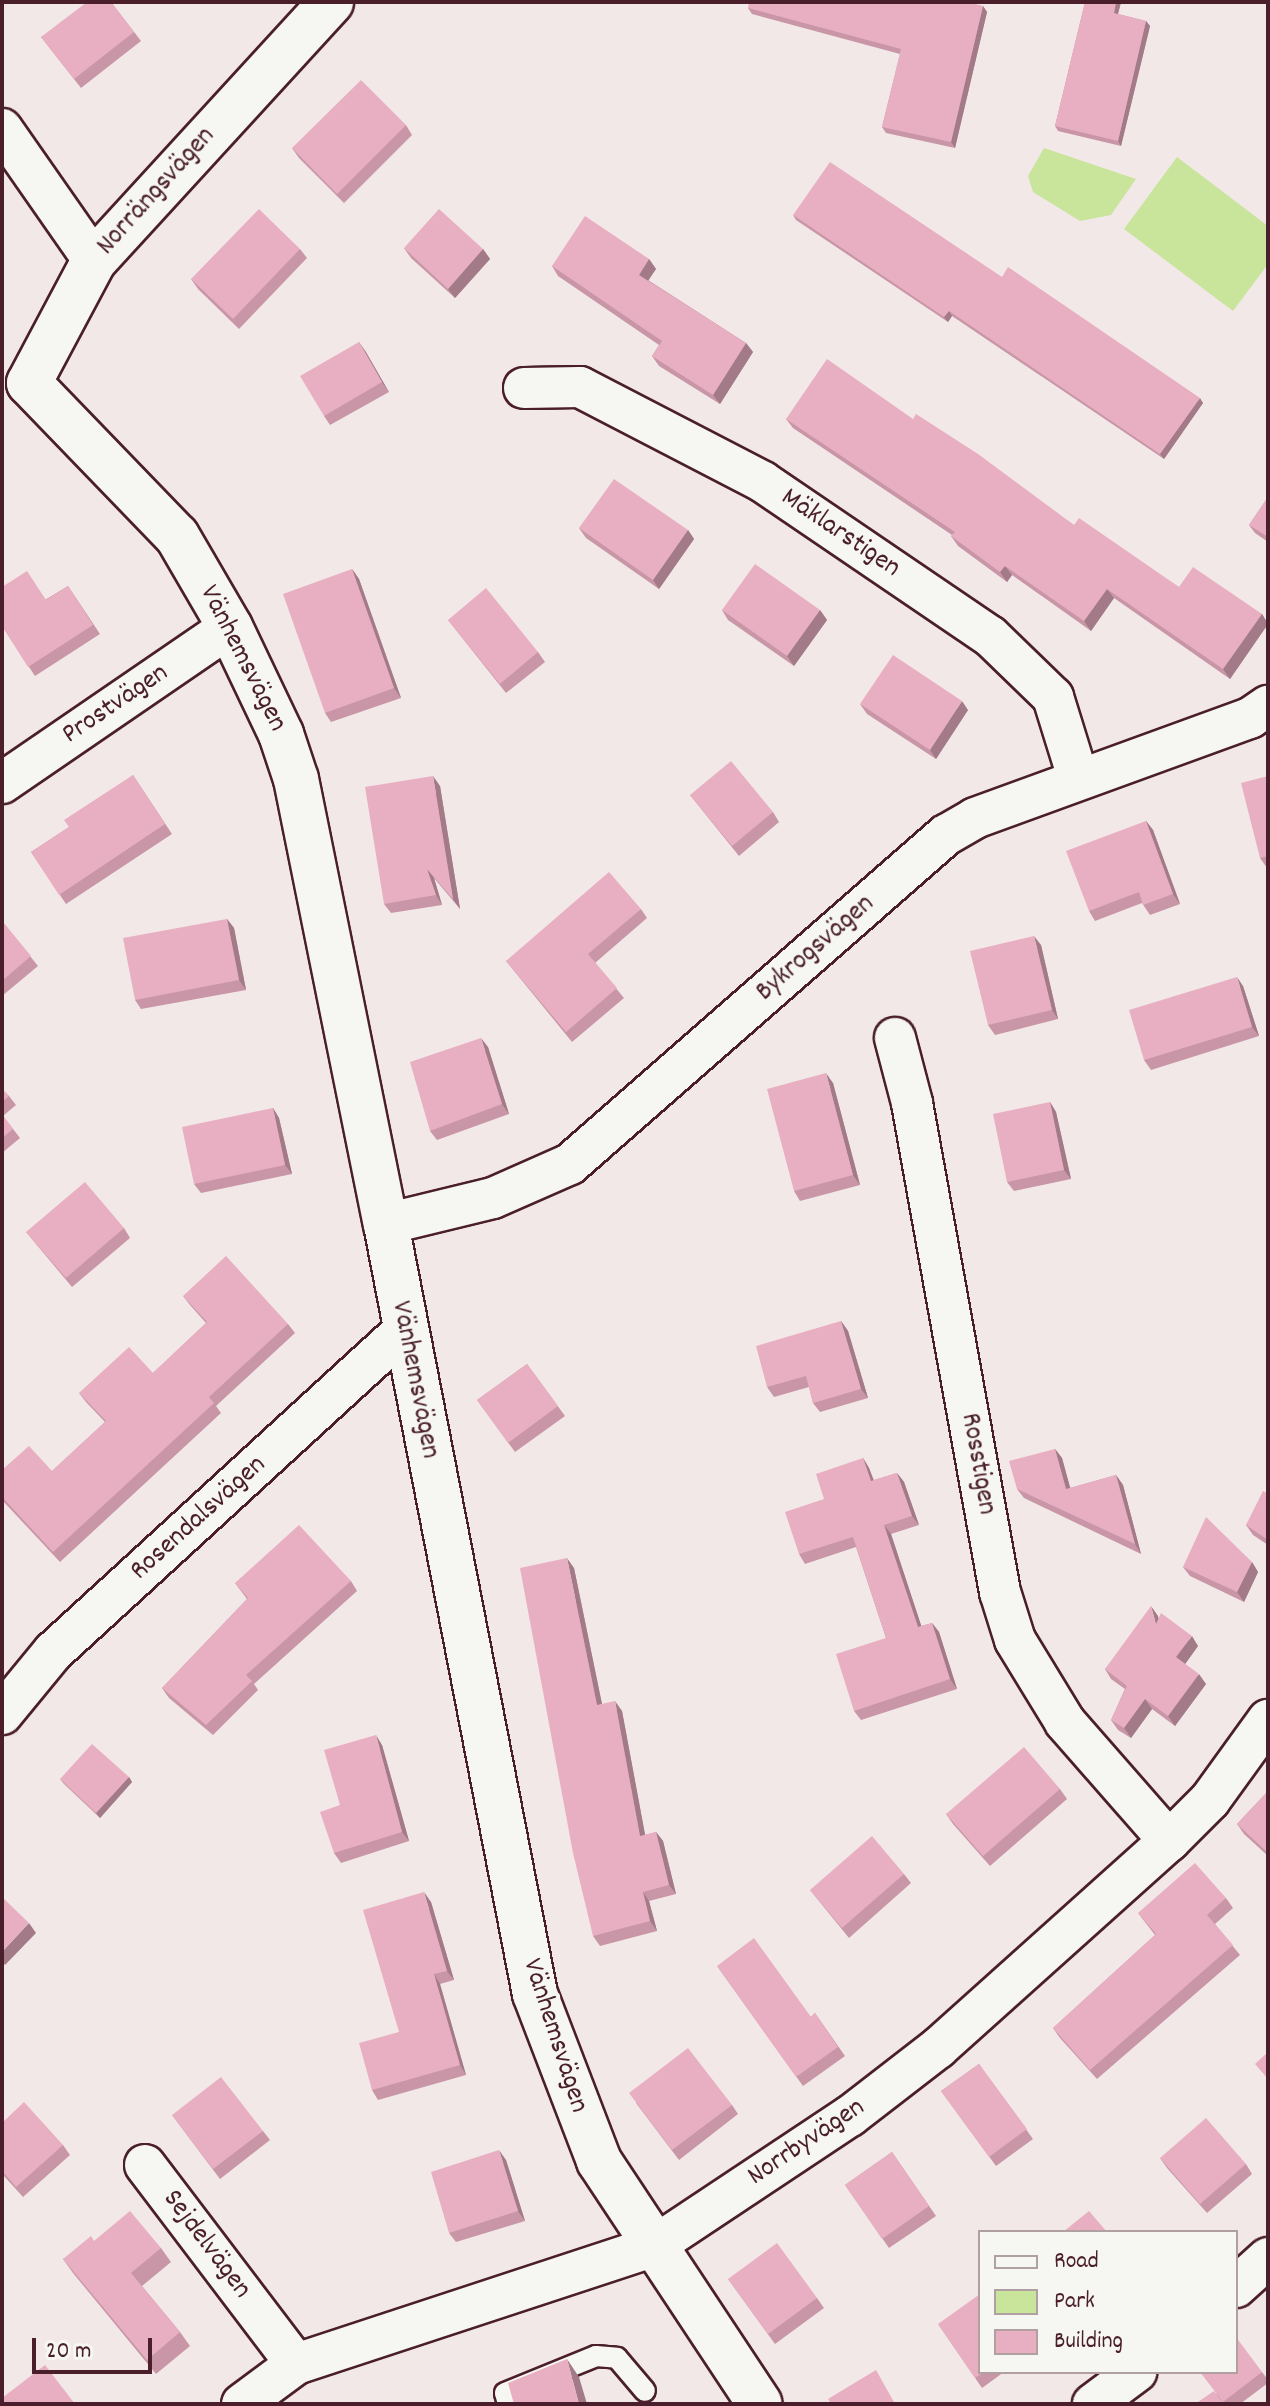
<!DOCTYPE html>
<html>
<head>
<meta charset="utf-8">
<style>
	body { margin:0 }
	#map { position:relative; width:1270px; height:2406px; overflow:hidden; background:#f3e8e8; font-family:Dekko,sans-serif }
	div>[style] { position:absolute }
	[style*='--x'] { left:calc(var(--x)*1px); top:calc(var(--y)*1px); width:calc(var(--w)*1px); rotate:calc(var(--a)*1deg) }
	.green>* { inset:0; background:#c9e49b }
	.roads { filter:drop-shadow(2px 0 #4a1f2b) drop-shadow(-2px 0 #4a1f2b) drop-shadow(0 2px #4a1f2b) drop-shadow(0 -2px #4a1f2b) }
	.service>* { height:20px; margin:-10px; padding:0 10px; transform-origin:10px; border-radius:10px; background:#f6f6f2 }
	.minor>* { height:40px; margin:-20px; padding:0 20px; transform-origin:20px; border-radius:20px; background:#f6f6f2 }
	.tertiary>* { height:44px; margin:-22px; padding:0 22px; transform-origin:22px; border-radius:22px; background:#f6f6f2 }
	.wall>* { inset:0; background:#c896a7 }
	.shaded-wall>* { inset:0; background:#a27a88 }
	.building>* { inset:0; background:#e8afc2 }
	span { translate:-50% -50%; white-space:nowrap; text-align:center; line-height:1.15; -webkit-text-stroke:8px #f6f6f2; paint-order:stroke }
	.street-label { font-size:28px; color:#4a1f2b }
	.frame { position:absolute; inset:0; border:4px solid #4a1f2b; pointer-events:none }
	.legend { position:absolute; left:978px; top:2230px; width:260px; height:144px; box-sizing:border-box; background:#f6f6f2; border:2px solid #b1a0a2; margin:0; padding:10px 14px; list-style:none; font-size:24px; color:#4a1f2b }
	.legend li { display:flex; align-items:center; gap:16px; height:40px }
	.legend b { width:40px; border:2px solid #b1a0a2 }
	.scale { position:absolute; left:32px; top:2338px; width:120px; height:36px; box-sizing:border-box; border:4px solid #4a1f2b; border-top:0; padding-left:10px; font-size:24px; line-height:28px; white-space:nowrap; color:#4a1f2b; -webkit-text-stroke:6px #f6f6f2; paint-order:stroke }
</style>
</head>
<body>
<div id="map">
	<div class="green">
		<div style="clip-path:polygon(1044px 148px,1136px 179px,1111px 215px,1080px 221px,1033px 192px,1028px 176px)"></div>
		<div style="clip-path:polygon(1177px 157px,1268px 226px,1268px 264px,1233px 311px,1124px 229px)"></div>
	</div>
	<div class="roads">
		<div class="service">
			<div style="--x:508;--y:2404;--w:11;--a:-105"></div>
			<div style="--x:505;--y:2393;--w:98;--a:-22.1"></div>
			<div style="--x:596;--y:2356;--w:21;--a:5"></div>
			<div style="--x:617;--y:2358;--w:43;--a:49.7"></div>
		</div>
		<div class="minor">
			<div style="--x:2;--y:129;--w:161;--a:55.1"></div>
			<div style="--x:524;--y:388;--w:56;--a:-1"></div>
			<div style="--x:580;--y:387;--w:206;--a:27.4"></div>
			<div style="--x:763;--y:482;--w:274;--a:34.2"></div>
			<div style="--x:990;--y:636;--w:88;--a:44.1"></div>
			<div style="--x:1053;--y:697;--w:85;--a:72.8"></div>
			<div style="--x:2;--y:783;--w:276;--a:-34.4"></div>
			<div style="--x:895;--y:1038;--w:67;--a:75.3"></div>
			<div style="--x:912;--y:1103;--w:497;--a:79.8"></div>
			<div style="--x:1000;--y:1592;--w:50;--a:72.6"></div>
			<div style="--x:1015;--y:1640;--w:96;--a:58.6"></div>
			<div style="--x:1065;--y:1722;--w:158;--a:48.8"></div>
			<div style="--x:386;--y:1224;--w:110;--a:-13.7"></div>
			<div style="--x:493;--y:1198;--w:84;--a:-23.8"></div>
			<div style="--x:570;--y:1164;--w:500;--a:-41.2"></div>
			<div style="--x:946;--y:835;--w:34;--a:-30"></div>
			<div style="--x:975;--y:818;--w:293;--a:-20"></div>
			<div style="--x:1250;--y:718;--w:22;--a:-34"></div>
			<div style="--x:2;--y:1714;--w:80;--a:-50.6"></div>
			<div style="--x:53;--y:1652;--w:475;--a:-42.5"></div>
			<div style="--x:145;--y:2165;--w:250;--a:52.8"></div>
			<div style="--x:1236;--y:2287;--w:43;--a:-42.2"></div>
			<div style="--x:242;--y:2404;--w:67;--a:-36.5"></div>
			<div style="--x:296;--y:2364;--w:377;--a:-18.2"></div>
			<div style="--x:654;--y:2246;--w:235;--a:-33.6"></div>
			<div style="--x:850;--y:2116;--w:111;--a:-37.7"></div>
			<div style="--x:938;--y:2048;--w:310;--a:-41.9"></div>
			<div style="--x:1169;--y:1841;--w:58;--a:-45"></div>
			<div style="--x:1210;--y:1800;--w:99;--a:-54.1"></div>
			<div style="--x:1093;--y:2404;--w:54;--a:-36.7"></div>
		</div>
		<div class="tertiary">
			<div style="--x:29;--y:383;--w:213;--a:46"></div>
			<div style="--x:177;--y:536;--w:105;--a:59.8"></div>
			<div style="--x:230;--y:627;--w:119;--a:64.5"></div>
			<div style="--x:281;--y:734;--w:47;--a:71.6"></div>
			<div style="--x:296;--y:779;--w:454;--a:78.6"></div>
			<div style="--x:386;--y:1224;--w:784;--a:79.05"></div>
			<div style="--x:535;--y:1994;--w:179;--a:69"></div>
			<div style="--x:599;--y:2161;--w:291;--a:56.5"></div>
			<div style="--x:29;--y:383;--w:138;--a:-62"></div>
			<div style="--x:94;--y:261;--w:351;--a:-47.5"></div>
		</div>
	</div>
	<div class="wall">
		<div style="clip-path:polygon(111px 2px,141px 41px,81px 88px,41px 37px)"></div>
		<div style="clip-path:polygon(1085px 2px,1121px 2px,1118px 14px,1146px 21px,1150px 26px,1121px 146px,1058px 131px,1055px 126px)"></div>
		<div style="clip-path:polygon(983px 6px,987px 12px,955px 148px,886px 133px,882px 127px,900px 54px,752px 14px,748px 8px)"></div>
		<div style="clip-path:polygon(406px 125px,412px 135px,344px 203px,299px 158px,292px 148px)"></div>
		<div style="clip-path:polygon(793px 215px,1002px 277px,1203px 403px,1164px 459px,952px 316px,948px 322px,796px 220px)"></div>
		<div style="clip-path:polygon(404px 248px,483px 249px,490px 259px,455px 298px,411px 258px)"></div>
		<div style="clip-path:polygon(300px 249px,307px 258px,239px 329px,198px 289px,191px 279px)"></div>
		<div style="clip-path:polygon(649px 259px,656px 269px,648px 280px,746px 343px,753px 352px,720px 404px,659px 366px,652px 356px,659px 345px,558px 276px,552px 266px)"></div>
		<div style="clip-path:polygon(359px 342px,389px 392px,330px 425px,324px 416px)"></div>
		<div style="clip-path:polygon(786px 419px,913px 419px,1074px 525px,1179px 587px,1262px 614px,1268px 624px,1230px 679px,1114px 598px,1091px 631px,1012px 575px,1007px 582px,958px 546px,951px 536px,952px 535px,793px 428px)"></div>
		<div style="clip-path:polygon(1268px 497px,1268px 542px,1255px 533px,1249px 525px)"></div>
		<div style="clip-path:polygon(579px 528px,688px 530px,694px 539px,659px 589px,586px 538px)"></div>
		<div style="clip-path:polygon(352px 569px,359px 579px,401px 698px,331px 722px,325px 713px)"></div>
		<div style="clip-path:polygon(68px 586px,100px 634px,35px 676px,2px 626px)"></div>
		<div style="clip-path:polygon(722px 610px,820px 610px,827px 620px,794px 666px,728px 620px)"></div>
		<div style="clip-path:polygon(448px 620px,538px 652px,545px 662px,506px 693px)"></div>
		<div style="clip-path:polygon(860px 704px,968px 710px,936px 759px,867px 714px)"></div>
		<div style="clip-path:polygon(133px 775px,172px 834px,66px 904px,31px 852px,69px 827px)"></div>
		<div style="clip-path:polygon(1268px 776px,1268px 868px,1267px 868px,1260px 858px)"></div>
		<div style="clip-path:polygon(440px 786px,460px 909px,434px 878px,442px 905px,391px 913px,384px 904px)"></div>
		<div style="clip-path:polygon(690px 795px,773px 812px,779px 822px,739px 856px)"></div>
		<div style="clip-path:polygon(1146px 821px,1153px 830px,1180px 904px,1150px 915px,1142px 903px,1095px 921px,1089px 911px)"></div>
		<div style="clip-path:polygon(641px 909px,647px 918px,595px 963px,624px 998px,572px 1042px,506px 961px)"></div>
		<div style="clip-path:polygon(227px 919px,234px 928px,246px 990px,141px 1009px,135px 1000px)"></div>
		<div style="clip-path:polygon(2px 921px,38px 966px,2px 996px)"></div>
		<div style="clip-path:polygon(1041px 945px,1058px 1019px,995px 1035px,988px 1025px)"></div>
		<div style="clip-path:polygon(1243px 986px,1259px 1036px,1151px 1070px,1144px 1060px)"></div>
		<div style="clip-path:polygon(488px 1047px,509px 1114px,437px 1140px,430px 1131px)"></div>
		<div style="clip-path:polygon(833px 1083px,860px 1185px,800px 1201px,794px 1191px)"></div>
		<div style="clip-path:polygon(2px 1089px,9px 1096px,16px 1105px,3px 1116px,20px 1138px,2px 1153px)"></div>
		<div style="clip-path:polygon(1050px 1102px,1056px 1112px,1071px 1179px,1014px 1191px,1007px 1182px)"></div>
		<div style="clip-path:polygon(273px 1108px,279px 1118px,292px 1174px,201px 1193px,194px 1184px)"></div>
		<div style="clip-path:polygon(124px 1228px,130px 1238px,72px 1287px,26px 1232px)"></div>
		<div style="clip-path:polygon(183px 1296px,288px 1324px,295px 1333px,216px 1406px,221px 1413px,60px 1562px,2px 1500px,2px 1470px,52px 1471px,105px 1422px,86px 1402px,79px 1393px,153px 1373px,206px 1323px,190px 1305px)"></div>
		<div style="clip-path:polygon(841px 1321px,848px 1331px,868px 1398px,820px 1412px,813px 1403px,809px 1387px,774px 1397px,767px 1387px)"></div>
		<div style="clip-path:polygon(527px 1364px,565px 1416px,515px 1452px,477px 1400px)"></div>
		<div style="clip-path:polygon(1055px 1449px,1062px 1458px,1070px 1488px,1116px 1475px,1123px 1485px,1141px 1554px,1024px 1498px,1017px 1489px)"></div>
		<div style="clip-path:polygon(863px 1458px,869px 1468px,874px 1480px,897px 1473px,904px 1482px,919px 1525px,891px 1534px,921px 1626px,932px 1623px,939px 1632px,957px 1689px,861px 1720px,854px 1711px,886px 1638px,856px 1547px,805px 1564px,799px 1554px)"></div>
		<div style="clip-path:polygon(1268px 1494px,1268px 1545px,1253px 1535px,1246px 1525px)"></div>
		<div style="clip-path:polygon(1252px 1562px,1258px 1572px,1244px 1602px,1190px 1576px,1183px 1567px)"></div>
		<div style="clip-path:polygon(574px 1568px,602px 1704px,622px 1711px,645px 1835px,656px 1832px,663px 1841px,676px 1894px,649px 1901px,657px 1931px,600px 1946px,593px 1936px)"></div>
		<div style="clip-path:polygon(351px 1581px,357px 1591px,254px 1684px,258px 1690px,213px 1735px,169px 1698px,162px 1688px,247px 1599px,235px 1583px)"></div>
		<div style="clip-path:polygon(1158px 1616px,1158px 1619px,1198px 1646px,1185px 1664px,1206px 1684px,1175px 1726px,1152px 1709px,1131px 1738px,1118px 1730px,1111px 1720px,1125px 1689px,1111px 1679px,1105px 1669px)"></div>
		<div style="clip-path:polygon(382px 1745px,409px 1841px,341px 1863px,334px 1853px,340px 1805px)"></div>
		<div style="clip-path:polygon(129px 1777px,132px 1782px,100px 1818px,64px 1784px,60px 1779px)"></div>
		<div style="clip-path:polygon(1060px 1789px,1067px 1799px,990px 1866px,953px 1824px,946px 1814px)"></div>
		<div style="clip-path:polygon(1268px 1791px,1268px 1856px,1244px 1834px,1237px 1824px)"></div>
		<div style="clip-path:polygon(904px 1874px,911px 1883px,849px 1938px,810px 1890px)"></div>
		<div style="clip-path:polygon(1226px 1898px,1233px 1908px,1215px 1924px,1240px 1955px,1097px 2079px,1060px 2038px,1053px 2028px,1155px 1935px,1138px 1913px)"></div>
		<div style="clip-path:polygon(431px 1902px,454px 1980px,440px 1984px,466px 2075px,378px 2100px,372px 2090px,399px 2032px)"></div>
		<div style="clip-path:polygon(717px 1966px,811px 2017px,815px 2013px,845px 2056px,803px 2086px)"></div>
		<div style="clip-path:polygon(979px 2064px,1033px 2139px,996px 2166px,941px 2091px)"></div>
		<div style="clip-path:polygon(636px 2103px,732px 2105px,738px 2114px,679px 2160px)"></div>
		<div style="clip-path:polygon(172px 2115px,263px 2131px,270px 2140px,220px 2179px)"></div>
		<div style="clip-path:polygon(2px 2123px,63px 2145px,70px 2155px,23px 2197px,4px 2176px,2px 2178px)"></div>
		<div style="clip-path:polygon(892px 2152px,936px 2216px,889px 2248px,845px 2185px)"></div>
		<div style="clip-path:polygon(1160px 2158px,1246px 2164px,1252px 2174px,1207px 2213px,1167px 2168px)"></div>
		<div style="clip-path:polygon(506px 2160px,525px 2221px,456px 2242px,449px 2233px)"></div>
		<div style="clip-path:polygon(94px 2241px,161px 2248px,171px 2262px,142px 2286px,180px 2332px,190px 2346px,156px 2374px,73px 2273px,63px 2259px)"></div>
		<div style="clip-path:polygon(728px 2279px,817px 2298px,824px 2308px,775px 2344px)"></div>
		<div style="clip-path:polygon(938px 2324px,980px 2372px,1004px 2372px,982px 2388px)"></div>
		<div style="clip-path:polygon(1262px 2372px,1268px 2380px,1268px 2383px,1240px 2404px,1195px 2404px)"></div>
	</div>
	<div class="shaded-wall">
		<div style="clip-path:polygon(1116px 2px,1121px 2px,1117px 18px,1114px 13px)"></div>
		<div style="clip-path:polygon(983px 6px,987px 12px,955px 148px,951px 142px)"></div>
		<div style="clip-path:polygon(1146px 21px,1150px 26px,1121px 146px,1118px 141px)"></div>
		<div style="clip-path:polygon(483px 249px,490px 259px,455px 298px,448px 289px)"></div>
		<div style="clip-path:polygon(649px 259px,656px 269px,646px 284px,639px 275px)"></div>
		<div style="clip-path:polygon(949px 311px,952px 316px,948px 322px,944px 317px)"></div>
		<div style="clip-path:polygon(359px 342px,366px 352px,389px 392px,382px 382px)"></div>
		<div style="clip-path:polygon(746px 343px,753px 352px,720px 404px,713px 395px)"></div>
		<div style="clip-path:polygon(1200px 398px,1203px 403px,1164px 459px,1160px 454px)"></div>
		<div style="clip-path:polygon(688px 530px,694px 539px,659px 589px,653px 580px)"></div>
		<div style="clip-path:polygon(1005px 566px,1012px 575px,1007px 582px,1000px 572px)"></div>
		<div style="clip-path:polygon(352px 569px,359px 579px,401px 698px,394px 688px)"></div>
		<div style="clip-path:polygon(1107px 589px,1114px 598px,1091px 631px,1084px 621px)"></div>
		<div style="clip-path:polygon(820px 610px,827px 620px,794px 666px,787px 656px)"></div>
		<div style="clip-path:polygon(1262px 614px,1268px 624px,1230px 679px,1223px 669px)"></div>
		<div style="clip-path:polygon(962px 701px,968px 710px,936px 759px,930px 750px)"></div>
		<div style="clip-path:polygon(433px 776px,440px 786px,460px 909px,453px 899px)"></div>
		<div style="clip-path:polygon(1146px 821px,1153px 830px,1180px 904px,1173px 894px)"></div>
		<div style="clip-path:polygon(427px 869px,434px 878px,442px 905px,436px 895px)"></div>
		<div style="clip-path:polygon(227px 919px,234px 928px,246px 990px,239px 980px)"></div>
		<div style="clip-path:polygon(1034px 936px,1041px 945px,1058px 1019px,1052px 1010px)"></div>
		<div style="clip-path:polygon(1237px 977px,1243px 986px,1259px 1036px,1252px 1027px)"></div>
		<div style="clip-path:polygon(481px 1038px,488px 1047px,509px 1114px,502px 1104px)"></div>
		<div style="clip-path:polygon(826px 1073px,833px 1083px,860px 1185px,853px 1175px)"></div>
		<div style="clip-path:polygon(1050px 1102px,1056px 1112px,1071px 1179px,1064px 1170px)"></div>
		<div style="clip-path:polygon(273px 1108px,279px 1118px,292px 1174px,285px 1165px)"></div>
		<div style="clip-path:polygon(841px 1321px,848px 1331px,868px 1398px,861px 1389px)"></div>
		<div style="clip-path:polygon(1055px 1449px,1062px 1458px,1073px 1498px,1066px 1489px)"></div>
		<div style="clip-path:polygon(863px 1458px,869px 1468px,877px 1491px,871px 1481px)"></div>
		<div style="clip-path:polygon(897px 1473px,904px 1482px,919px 1525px,912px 1516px)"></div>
		<div style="clip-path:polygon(1116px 1475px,1123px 1485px,1141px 1554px,1135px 1544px)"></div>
		<div style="clip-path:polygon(884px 1525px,891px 1534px,925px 1637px,918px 1627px)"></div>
		<div style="clip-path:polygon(567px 1558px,574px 1568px,604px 1714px,597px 1705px)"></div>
		<div style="clip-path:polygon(1252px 1562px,1258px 1572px,1244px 1602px,1237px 1592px)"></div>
		<div style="clip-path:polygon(1151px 1606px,1158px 1616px,1163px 1634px,1156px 1624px)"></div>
		<div style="clip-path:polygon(932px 1623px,939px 1632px,957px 1689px,950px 1679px)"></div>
		<div style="clip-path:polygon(1192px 1636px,1198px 1646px,1183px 1667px,1176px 1657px)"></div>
		<div style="clip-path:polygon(1199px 1674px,1206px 1684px,1175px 1726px,1168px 1716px)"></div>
		<div style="clip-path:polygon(1145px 1699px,1152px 1709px,1131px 1738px,1124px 1728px)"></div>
		<div style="clip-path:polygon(615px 1701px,622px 1711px,647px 1845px,640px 1836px)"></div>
		<div style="clip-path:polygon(376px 1735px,382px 1745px,409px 1841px,402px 1832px)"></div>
		<div style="clip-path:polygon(129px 1777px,132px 1782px,100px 1818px,96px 1813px)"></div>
		<div style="clip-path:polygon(656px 1832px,663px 1841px,676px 1894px,669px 1885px)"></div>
		<div style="clip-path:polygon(424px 1892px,431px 1902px,454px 1980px,447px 1971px)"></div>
		<div style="clip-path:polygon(643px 1892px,649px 1901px,657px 1931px,650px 1921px)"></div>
		<div style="clip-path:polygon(29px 1923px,36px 1933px,5px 1965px,2px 1961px,2px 1952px)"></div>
		<div style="clip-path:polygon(434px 1974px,440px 1984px,466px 2075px,460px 2065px)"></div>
		<div style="clip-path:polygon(499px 2150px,506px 2160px,525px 2221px,518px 2211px)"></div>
		<div style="clip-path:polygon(567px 2359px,579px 2377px,587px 2404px,579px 2404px)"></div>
	</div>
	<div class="building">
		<div style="clip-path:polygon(87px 2px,111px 2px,134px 32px,74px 79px,41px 37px)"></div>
		<div style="clip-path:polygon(749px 2px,967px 2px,983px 6px,951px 142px,882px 127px,901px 49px,748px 8px)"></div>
		<div style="clip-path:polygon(1085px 2px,1116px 2px,1114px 13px,1146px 21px,1118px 141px,1055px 126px)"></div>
		<div style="clip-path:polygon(361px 80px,406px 125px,337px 194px,292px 148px)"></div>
		<div style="clip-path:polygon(830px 162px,1002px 277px,1008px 267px,1200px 398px,1160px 454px,949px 311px,944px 317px,793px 215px)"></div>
		<div style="clip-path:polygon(259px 209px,300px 249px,233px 319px,191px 279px)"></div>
		<div style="clip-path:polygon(439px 209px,483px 249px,448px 289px,404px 248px)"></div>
		<div style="clip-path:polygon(585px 216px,649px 259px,639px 275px,746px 343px,713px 395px,652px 356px,662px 341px,552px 266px)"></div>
		<div style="clip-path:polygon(359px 342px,382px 382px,324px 416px,300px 376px)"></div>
		<div style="clip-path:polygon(827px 359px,913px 419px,916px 414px,978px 454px,1074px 525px,1079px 518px,1179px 587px,1193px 567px,1262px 614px,1223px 669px,1107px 589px,1084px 621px,1005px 566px,1000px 572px,951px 536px,955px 532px,786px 419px)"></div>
		<div style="clip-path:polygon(614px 479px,688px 530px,653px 580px,579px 528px)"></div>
		<div style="clip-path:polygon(1268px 497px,1268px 537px,1249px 525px)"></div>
		<div style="clip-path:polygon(755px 564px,820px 610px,787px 656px,722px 610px)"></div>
		<div style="clip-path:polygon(352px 569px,394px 688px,325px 713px,283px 594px)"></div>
		<div style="clip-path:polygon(27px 571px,46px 600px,68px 586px,93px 625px,28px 667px,2px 626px,2px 587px)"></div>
		<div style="clip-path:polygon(486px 588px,538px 652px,500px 684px,448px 620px)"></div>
		<div style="clip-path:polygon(893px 655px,962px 701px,930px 750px,860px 704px)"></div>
		<div style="clip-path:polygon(731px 761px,773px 812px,732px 846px,690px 795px)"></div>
		<div style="clip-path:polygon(133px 775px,165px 824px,59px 895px,31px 852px,69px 827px,64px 820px)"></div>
		<div style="clip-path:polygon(433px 776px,453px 899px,427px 869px,436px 895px,384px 904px,365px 787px)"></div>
		<div style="clip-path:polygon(1268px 776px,1268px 856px,1260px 858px,1241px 783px)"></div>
		<div style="clip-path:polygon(1146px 821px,1173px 894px,1143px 905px,1139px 892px,1089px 911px,1066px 851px)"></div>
		<div style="clip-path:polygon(609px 872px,641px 909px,588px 954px,617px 988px,566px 1032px,506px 961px)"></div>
		<div style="clip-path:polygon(227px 919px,239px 980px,135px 1000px,123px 938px)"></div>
		<div style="clip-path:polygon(2px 921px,31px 956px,2px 981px)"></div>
		<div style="clip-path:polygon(1034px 936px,1052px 1010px,988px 1025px,970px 951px)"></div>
		<div style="clip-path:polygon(1237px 977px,1252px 1027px,1144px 1060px,1129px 1010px)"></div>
		<div style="clip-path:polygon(481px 1038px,502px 1104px,430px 1131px,410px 1062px)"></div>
		<div style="clip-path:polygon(826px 1073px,853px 1175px,794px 1191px,767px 1089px)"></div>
		<div style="clip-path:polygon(2px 1089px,9px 1096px,2px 1102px)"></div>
		<div style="clip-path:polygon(1050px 1102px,1064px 1170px,1007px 1182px,993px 1114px)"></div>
		<div style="clip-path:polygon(273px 1108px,285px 1165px,194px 1184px,182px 1127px)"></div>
		<div style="clip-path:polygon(2px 1114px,13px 1129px,2px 1138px)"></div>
		<div style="clip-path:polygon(85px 1182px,124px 1228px,66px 1278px,26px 1232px)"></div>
		<div style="clip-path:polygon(226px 1256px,288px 1324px,209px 1397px,214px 1403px,53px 1552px,2px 1497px,2px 1470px,29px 1446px,52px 1471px,106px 1421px,79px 1393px,129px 1347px,153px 1373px,207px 1322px,183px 1296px)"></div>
		<div style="clip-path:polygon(841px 1321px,861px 1389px,813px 1403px,806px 1376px,767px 1387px,756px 1346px)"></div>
		<div style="clip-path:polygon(527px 1364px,558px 1406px,508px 1443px,477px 1400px)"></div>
		<div style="clip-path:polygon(1055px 1449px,1066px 1489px,1116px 1475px,1135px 1544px,1017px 1489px,1009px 1461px)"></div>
		<div style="clip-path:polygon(863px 1458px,871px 1481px,897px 1473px,912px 1516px,884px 1525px,918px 1627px,932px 1623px,950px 1679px,854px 1711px,836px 1654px,886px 1638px,853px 1537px,799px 1554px,785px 1512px,824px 1499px,816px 1474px)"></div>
		<div style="clip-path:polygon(1263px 1491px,1268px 1494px,1268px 1540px,1246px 1525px)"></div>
		<div style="clip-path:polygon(1206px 1517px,1252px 1562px,1237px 1592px,1183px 1567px)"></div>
		<div style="clip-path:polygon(299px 1525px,351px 1581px,246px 1675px,252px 1681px,206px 1725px,162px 1688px,248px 1598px,235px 1583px)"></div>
		<div style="clip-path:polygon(567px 1558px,597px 1705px,615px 1701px,640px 1836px,656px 1832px,669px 1885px,643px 1892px,650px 1921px,593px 1936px,573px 1853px,520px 1568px)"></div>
		<div style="clip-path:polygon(1151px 1606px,1156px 1624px,1161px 1613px,1192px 1636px,1176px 1657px,1199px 1674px,1168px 1716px,1145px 1699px,1124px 1728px,1111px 1720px,1127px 1686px,1105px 1669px)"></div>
		<div style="clip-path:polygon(376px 1735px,402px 1832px,334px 1853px,320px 1812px,340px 1805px,324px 1750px)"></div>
		<div style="clip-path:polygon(92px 1744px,129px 1777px,96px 1813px,60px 1779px)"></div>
		<div style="clip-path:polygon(1024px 1747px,1060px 1789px,983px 1856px,946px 1814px)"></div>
		<div style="clip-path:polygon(1268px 1791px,1268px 1853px,1237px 1824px)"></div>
		<div style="clip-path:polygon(872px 1836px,904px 1874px,842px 1928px,810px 1890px)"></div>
		<div style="clip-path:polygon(1195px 1863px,1226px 1898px,1207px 1915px,1233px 1945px,1090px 2070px,1053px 2028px,1156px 1934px,1138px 1913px)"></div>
		<div style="clip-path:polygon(424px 1892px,447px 1971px,434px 1974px,460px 2065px,372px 2090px,359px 2043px,399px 2032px,363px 1910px)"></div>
		<div style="clip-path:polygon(2px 1897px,29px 1923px,2px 1952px)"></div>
		<div style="clip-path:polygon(754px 1938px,811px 2017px,815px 2013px,838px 2047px,796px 2077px,717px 1966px)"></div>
		<div style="clip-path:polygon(688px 2048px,732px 2105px,672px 2150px,629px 2093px)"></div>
		<div style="clip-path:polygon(1268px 2052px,1268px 2079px,1255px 2064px)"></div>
		<div style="clip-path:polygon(979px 2064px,1027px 2129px,989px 2157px,941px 2091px)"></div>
		<div style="clip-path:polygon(221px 2077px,263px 2131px,213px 2169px,172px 2115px)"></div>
		<div style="clip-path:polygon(24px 2102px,63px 2145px,16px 2187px,2px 2171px,2px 2123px)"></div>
		<div style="clip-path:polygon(1206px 2118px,1246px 2164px,1200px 2204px,1160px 2158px)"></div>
		<div style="clip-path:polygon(499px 2150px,518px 2211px,449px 2233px,431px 2172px)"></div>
		<div style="clip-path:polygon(892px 2152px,929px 2206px,882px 2239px,845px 2185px)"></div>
		<div style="clip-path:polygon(130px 2211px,161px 2248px,131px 2273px,180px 2332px,147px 2360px,63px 2259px,91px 2236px,94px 2241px)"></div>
		<div style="clip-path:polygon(1089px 2211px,1107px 2232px,1063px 2232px)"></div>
		<div style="clip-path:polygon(777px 2243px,817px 2298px,768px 2334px,728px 2279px)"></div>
		<div style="clip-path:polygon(980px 2294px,980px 2372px,984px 2372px,975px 2378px,938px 2324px)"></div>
		<div style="clip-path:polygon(1236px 2337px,1262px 2372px,1223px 2402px,1200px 2372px,1236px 2372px)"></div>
		<div style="clip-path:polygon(567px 2359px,579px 2404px,514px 2404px,508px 2383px)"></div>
		<div style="clip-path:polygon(45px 2365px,75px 2404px,3px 2404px,2px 2398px)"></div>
		<div style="clip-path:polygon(876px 2370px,895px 2404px,831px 2404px,828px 2399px)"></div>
		<div style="clip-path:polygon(1214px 2391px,1224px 2404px,1195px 2404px)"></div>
	</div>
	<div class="street-label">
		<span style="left:157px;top:192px;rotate:-48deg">Norrängsvägen</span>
		<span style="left:840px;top:534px;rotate:34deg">Mäklarstigen</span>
		<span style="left:242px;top:659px;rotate:63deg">Vänhemsvägen</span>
		<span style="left:116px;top:705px;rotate:-34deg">Prostvägen</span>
		<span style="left:816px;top:949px;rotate:-41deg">Bykrogsvägen</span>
		<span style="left:414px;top:1380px;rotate:79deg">Vänhemsvägen</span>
		<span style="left:977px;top:1464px;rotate:80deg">Rosstigen</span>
		<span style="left:199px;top:1519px;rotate:-42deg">Rosendalsvägen</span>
		<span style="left:554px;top:2036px;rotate:72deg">Vänhemsvägen</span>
		<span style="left:807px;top:2143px;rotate:-34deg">Norrbyvägen</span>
		<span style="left:206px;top:2245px;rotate:53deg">Sejdelvägen</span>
	</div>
	<div class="frame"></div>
	<ul class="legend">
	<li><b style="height:10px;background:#f6f6f2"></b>Road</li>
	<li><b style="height:22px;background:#c9e49b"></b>Park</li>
	<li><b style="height:22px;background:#e8afc2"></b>Building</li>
	</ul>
	<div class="scale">20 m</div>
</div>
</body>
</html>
